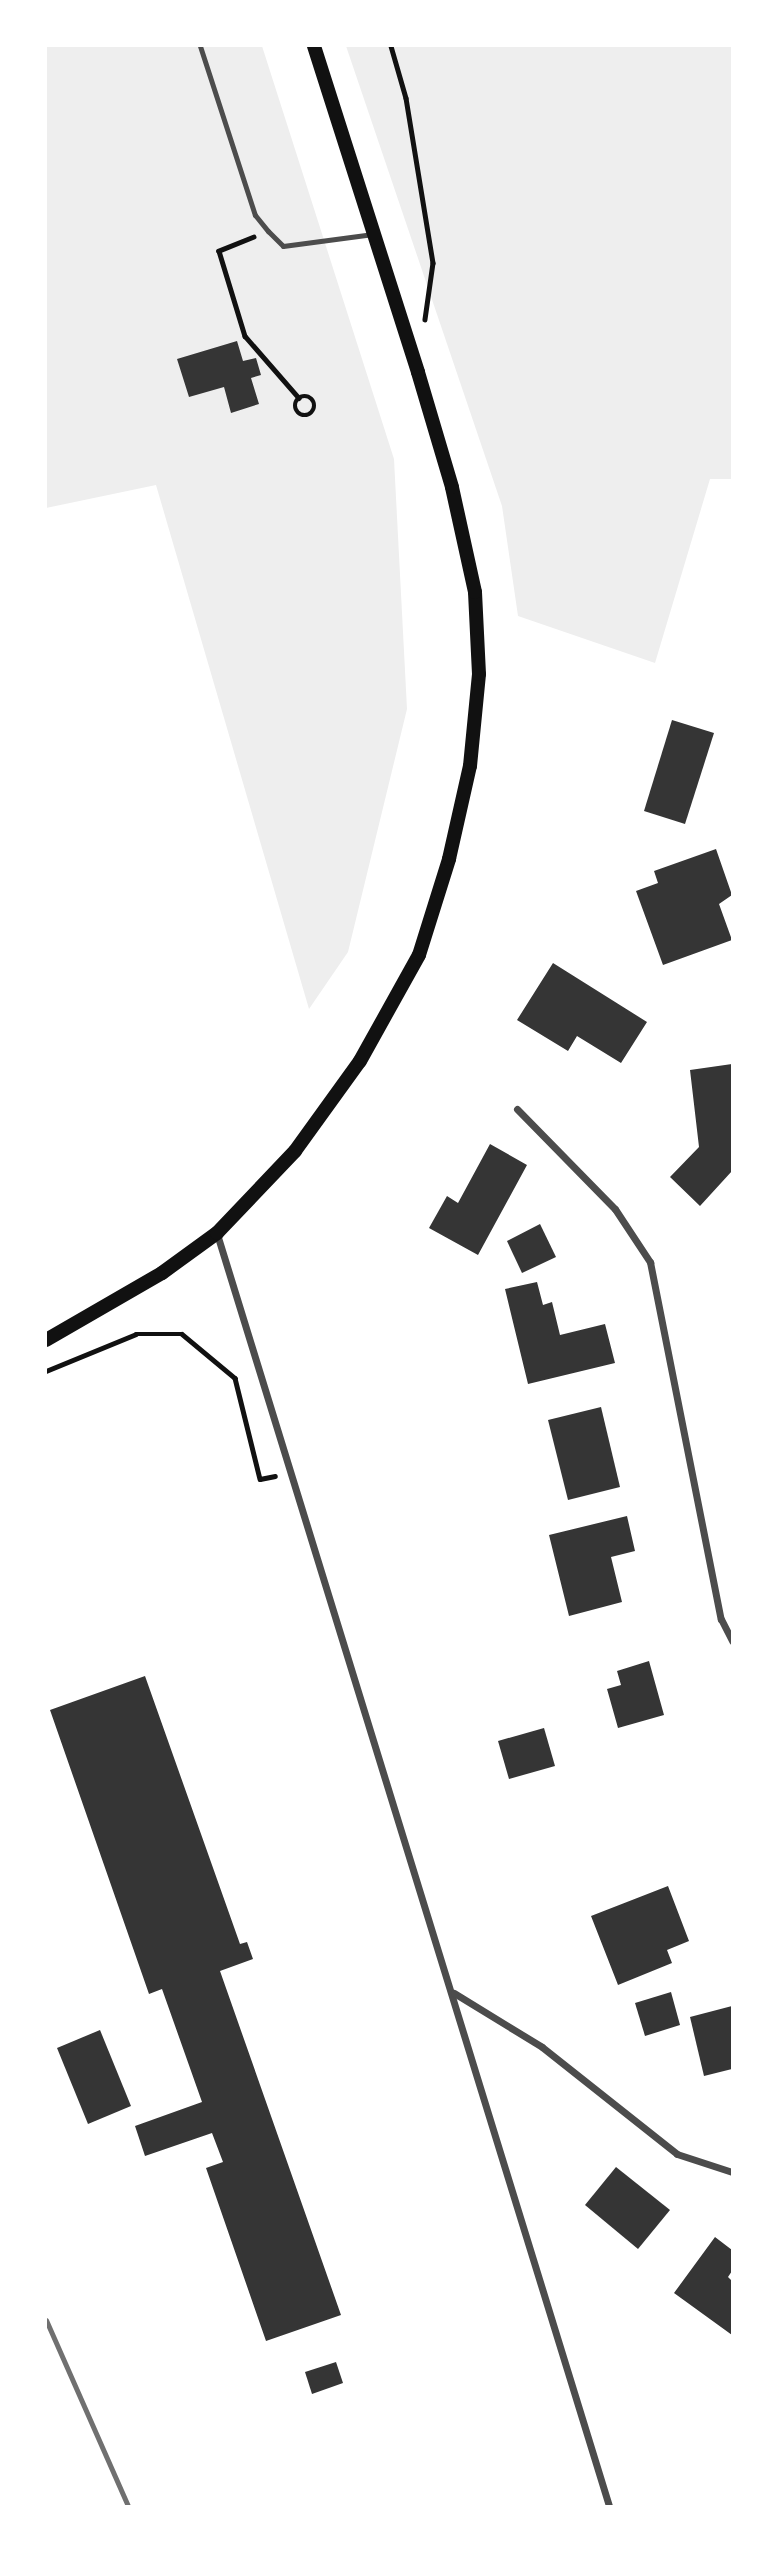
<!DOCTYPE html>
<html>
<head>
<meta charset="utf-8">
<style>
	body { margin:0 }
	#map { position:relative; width:778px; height:2552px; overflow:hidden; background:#fff; font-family:"Source Sans 3",sans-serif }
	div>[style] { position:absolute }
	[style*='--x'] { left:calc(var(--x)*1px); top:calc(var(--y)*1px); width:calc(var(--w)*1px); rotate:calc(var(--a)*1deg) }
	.green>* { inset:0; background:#eee }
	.building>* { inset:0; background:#353535 }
	.path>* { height:4.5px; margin:-2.25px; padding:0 2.25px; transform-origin:2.25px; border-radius:2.25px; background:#111 }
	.path>.ring { margin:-2.25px; padding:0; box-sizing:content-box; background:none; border:4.5px solid #111; border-radius:50% }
	.service>* { height:5px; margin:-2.5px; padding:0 2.5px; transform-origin:2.5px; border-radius:2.5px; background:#4c4c4c }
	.minor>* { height:7px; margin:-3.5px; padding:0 3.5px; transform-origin:3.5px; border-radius:3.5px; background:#4c4c4c }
	.secondary>* { height:14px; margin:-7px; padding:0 7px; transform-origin:7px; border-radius:7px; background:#111 }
	.rail>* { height:5px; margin:-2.5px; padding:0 2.5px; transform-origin:2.5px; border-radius:2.5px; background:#707070 }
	span { translate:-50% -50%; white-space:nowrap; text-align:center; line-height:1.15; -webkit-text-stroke:6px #fff; paint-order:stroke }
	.frame { position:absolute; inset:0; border:47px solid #fff; pointer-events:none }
</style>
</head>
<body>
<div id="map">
	<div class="green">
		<div style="clip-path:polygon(46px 46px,262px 46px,394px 459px,407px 709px,348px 952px,309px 1009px,156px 485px,46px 508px)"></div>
		<div style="clip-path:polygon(346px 46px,732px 46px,732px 479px,710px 479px,655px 663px,518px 616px,502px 506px)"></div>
	</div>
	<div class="building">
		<div style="clip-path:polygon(237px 341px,243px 361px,256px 358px,261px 375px,251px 378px,259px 404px,231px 413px,224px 387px,189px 397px,177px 359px)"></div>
		<div style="clip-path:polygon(672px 720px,714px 733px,685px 824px,644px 811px)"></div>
		<div style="clip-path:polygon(716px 849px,732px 895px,719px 904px,732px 940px,663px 965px,636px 891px,658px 883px,654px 871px)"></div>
		<div style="clip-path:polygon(553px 963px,647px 1022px,621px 1063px,577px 1036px,568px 1051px,517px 1020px)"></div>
		<div style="clip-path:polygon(732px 1064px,732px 1171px,700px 1206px,670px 1177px,699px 1147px,690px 1070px)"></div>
		<div style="clip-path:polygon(490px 1144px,527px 1165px,478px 1255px,429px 1228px,447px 1196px,458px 1203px)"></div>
		<div style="clip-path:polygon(540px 1224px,556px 1257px,522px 1273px,507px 1241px)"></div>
		<div style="clip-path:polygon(537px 1282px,543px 1305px,552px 1302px,560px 1335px,605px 1324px,615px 1363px,528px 1384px,505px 1289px)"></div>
		<div style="clip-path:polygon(601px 1407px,620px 1487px,568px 1500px,548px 1420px)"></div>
		<div style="clip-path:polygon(627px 1516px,635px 1551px,611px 1557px,622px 1602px,569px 1616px,549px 1535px)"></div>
		<div style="clip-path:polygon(649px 1661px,664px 1715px,618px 1728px,607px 1689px,621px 1685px,617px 1671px)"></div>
		<div style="clip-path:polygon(145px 1676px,240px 1944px,247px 1942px,253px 1959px,220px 1971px,341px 2315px,266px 2341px,206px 2168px,223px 2162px,212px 2133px,145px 2156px,135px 2126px,202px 2102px,162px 1989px,149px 1994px,50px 1710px)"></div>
		<div style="clip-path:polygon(544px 1728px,555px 1766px,509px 1779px,498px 1741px)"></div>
		<div style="clip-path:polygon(668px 1886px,689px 1941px,667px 1950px,672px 1963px,618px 1985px,591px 1916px)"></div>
		<div style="clip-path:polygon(671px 1992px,680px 2025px,645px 2036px,635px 2003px)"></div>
		<div style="clip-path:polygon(732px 2006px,732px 2069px,704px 2076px,690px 2017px)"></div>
		<div style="clip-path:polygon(100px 2030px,131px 2106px,88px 2124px,57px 2048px)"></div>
		<div style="clip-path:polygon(616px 2167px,670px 2210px,638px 2249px,585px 2205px)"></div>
		<div style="clip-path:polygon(715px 2237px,732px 2250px,732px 2271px,728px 2277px,732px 2281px,732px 2335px,674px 2293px)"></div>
		<div style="clip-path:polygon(336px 2362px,343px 2383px,312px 2394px,305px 2372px)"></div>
	</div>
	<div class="path">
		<div style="--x:391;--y:46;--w:54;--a:73.9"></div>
		<div style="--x:406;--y:98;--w:167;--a:80.7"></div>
		<div style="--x:433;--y:263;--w:57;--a:98.1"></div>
		<div style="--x:254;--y:237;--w:38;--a:158"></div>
		<div style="--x:219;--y:251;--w:89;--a:73"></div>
		<div style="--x:245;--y:336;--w:82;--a:48.9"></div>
		<div class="ring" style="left:295px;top:396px;width:15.5px;height:15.5px"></div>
		<div style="--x:46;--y:1371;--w:97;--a:-22.3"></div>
		<div style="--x:136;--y:1334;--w:46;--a:0"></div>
		<div style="--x:182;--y:1334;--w:69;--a:39.7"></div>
		<div style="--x:235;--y:1378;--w:104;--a:76.1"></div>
		<div style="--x:260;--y:1479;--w:15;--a:-11"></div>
	</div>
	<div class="service">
		<div style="--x:200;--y:46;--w:178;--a:72"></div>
		<div style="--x:255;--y:215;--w:21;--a:51"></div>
		<div style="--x:268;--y:231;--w:21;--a:45"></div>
		<div style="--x:283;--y:246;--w:91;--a:-7.6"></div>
	</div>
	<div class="minor">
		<div style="--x:517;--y:1109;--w:140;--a:45.6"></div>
		<div style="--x:615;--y:1209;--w:64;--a:56.6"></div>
		<div style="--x:650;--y:1262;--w:364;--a:78.8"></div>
		<div style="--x:721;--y:1619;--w:25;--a:63"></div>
		<div style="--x:217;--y:1234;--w:1331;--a:72.87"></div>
		<div style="--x:454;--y:1993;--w:103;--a:31.5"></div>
		<div style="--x:542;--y:2047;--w:172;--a:38.4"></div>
		<div style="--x:677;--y:2154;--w:58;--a:18.1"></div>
	</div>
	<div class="secondary">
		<div style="--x:46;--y:1340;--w:134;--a:-30"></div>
		<div style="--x:162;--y:1273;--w:68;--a:-36"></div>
		<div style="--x:217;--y:1233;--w:113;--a:-46.4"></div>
		<div style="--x:295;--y:1151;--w:111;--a:-54.2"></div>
		<div style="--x:360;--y:1061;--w:121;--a:-60.9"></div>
		<div style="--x:419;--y:955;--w:101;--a:-72.6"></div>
		<div style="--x:449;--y:859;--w:95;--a:-77.3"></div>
		<div style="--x:470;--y:766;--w:92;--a:-84.4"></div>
		<div style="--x:479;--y:674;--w:82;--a:-92.8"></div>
		<div style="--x:475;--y:592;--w:107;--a:-102.4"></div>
		<div style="--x:452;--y:487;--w:120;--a:-106.5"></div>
		<div style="--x:418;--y:372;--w:342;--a:-107.7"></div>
	</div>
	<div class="rail">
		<div style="--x:46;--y:2320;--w:203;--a:66.2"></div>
	</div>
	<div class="frame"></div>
</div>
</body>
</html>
